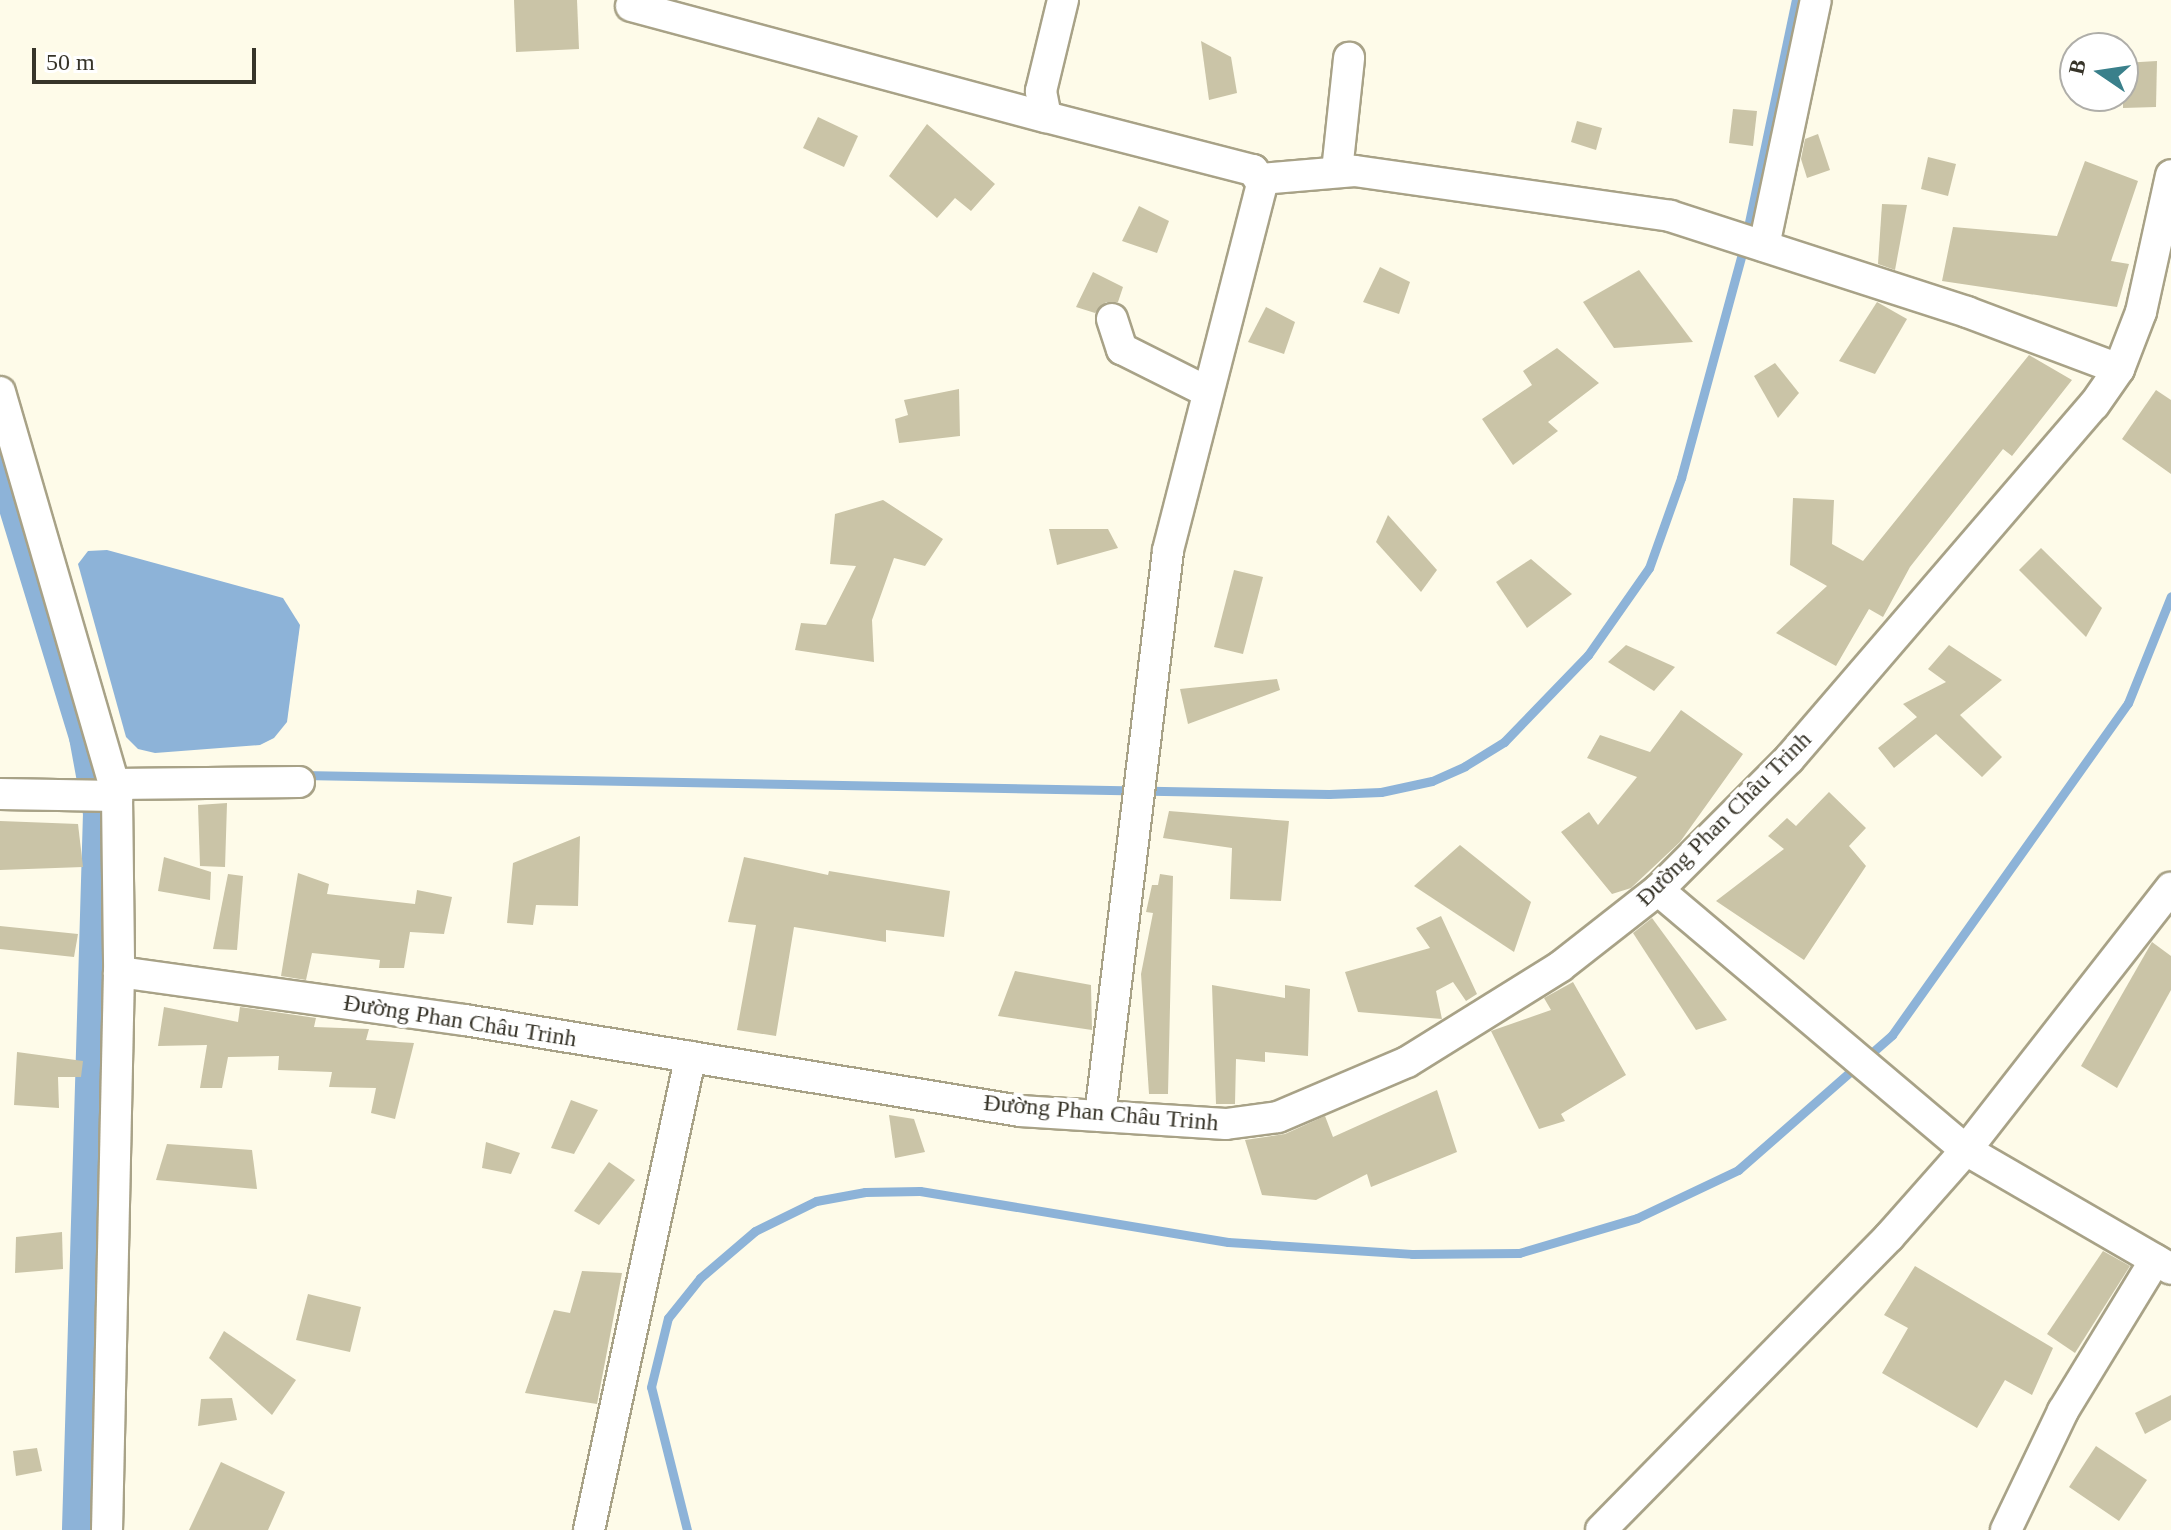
<!DOCTYPE html>
<html>
<head>
<meta charset="utf-8">
<style>
	body { margin:0 }
	#map { position:relative; width:2171px; height:1530px; overflow:hidden; background:#fefbe9; font-family:"Times New Roman",serif }
	div>[style] { position:absolute }
	[style*='--x'] { left:calc(var(--x)*1px); top:calc(var(--y)*1px); width:calc(var(--w)*1px); rotate:calc(var(--a)*1deg) }
	.water>* { inset:0; background:#8db3d8 }
	.stream>* { height:9px; margin:-4.5px; padding:0 4.5px; transform-origin:4.5px; border-radius:4.5px; background:#8db3d8 }
	.canal>* { height:32px; margin:-16px; padding:0 16px; transform-origin:16px; border-radius:16px; background:#8db3d8 }
	.building>* { inset:0; background:#cac4a7 }
	.roads { filter:drop-shadow(2px 0 #a8a287) drop-shadow(-2px 0 #a8a287) drop-shadow(0 2px #a8a287) drop-shadow(0 -2px #a8a287) }
	.minor>* { height:30px; margin:-15px; padding:0 15px; transform-origin:15px; border-radius:15px; background:#fff }
	span { translate:-50% -50%; white-space:nowrap; text-align:center; line-height:1.15; -webkit-text-stroke:8px #fff; paint-order:stroke }
	.street-label { font-size:24px; color:#373429 }
	.north { position:absolute; left:2059px; top:32px; width:80px; height:80px; box-sizing:border-box; background:#fff; border:2px solid #afaea9; border-radius:50%; rotate:283deg; font-size:22px; font-weight:700; line-height:32px; text-align:center; color:#373429 }
	.north::after { content:''; display:block; margin:auto; width:28px; height:36px; background:#3a808b; clip-path:polygon(50% 0,100% 100%,50% 72%,0 100%) }
	.scale { position:absolute; left:32px; top:48px; width:224px; height:36px; box-sizing:border-box; border:4px solid #373429; border-top:0; padding-left:10px; font-size:24px; line-height:28px; white-space:nowrap; color:#373429; -webkit-text-stroke:6px #fff; paint-order:stroke }
</style>
</head>
<body>
<div id="map">
	<div class="water">
		<div style="clip-path:polygon(107px 550px,283px 598px,300px 625px,287px 722px,274px 738px,260px 745px,155px 753px,138px 749px,126px 737px,78px 564px,88px 551px)"></div>
	</div>
	<div class="stream">
		<div style="--x:302;--y:775;--w:1027;--a:1.06"></div>
		<div style="--x:1329;--y:794;--w:52;--a:-2.2"></div>
		<div style="--x:1381;--y:792;--w:52;--a:-12.2"></div>
		<div style="--x:1432;--y:781;--w:36;--a:-24"></div>
		<div style="--x:1465;--y:766;--w:46;--a:-31.6"></div>
		<div style="--x:1504;--y:742;--w:121;--a:-46"></div>
		<div style="--x:1588;--y:655;--w:106;--a:-55"></div>
		<div style="--x:1649;--y:568;--w:96;--a:-70.4"></div>
		<div style="--x:1681;--y:478;--w:240;--a:-74.8"></div>
		<div style="--x:1744;--y:246;--w:251;--a:-78.1"></div>
		<div style="--x:687;--y:1530;--w:147;--a:-104.1"></div>
		<div style="--x:651;--y:1387;--w:71;--a:-76.2"></div>
		<div style="--x:668;--y:1318;--w:51;--a:-51.3"></div>
		<div style="--x:700;--y:1278;--w:72;--a:-40.5"></div>
		<div style="--x:755;--y:1231;--w:68;--a:-26.2"></div>
		<div style="--x:816;--y:1201;--w:50;--a:-10.4"></div>
		<div style="--x:865;--y:1192;--w:55;--a:-1"></div>
		<div style="--x:920;--y:1191;--w:312;--a:9.4"></div>
		<div style="--x:1228;--y:1242;--w:184;--a:3.7"></div>
		<div style="--x:1412;--y:1254;--w:107;--a:-0.5"></div>
		<div style="--x:1519;--y:1253;--w:123;--a:-16.5"></div>
		<div style="--x:1637;--y:1218;--w:112;--a:-25.4"></div>
		<div style="--x:1738;--y:1170;--w:205;--a:-41.2"></div>
		<div style="--x:1892;--y:1035;--w:407;--a:-54.6"></div>
		<div style="--x:2128;--y:703;--w:115;--a:-68.1"></div>
	</div>
	<div class="canal">
		<div style="--x:0;--y:459;--w:291;--a:73"></div>
		<div style="--x:85;--y:737;--w:77;--a:79.6"></div>
		<div style="--x:99;--y:813;--w:717;--a:91.68"></div>
	</div>
	<div class="building">
		<div style="clip-path:polygon(514px 0,577px 0,579px 49px,516px 52px)"></div>
		<div style="clip-path:polygon(1201px 41px,1231px 57px,1237px 93px,1209px 100px)"></div>
		<div style="clip-path:polygon(2157px 61px,2156px 107px,2123px 108px,2123px 63px)"></div>
		<div style="clip-path:polygon(1733px 109px,1757px 111px,1753px 146px,1729px 143px)"></div>
		<div style="clip-path:polygon(818px 117px,858px 136px,844px 167px,803px 148px)"></div>
		<div style="clip-path:polygon(1577px 121px,1602px 128px,1596px 150px,1571px 142px)"></div>
		<div style="clip-path:polygon(927px 124px,995px 184px,971px 211px,955px 198px,937px 218px,889px 176px)"></div>
		<div style="clip-path:polygon(1818px 134px,1830px 170px,1807px 178px,1801px 159px,1805px 139px)"></div>
		<div style="clip-path:polygon(1928px 157px,1956px 164px,1948px 196px,1921px 189px)"></div>
		<div style="clip-path:polygon(2085px 161px,2138px 181px,2111px 261px,2129px 264px,2117px 307px,1942px 281px,1953px 227px,2057px 236px)"></div>
		<div style="clip-path:polygon(1882px 204px,1907px 205px,1895px 270px,1878px 264px)"></div>
		<div style="clip-path:polygon(1139px 206px,1169px 221px,1157px 253px,1122px 241px)"></div>
		<div style="clip-path:polygon(1380px 267px,1410px 282px,1399px 314px,1363px 302px)"></div>
		<div style="clip-path:polygon(1639px 270px,1693px 342px,1614px 348px,1583px 302px)"></div>
		<div style="clip-path:polygon(1093px 272px,1123px 287px,1118px 302px,1106px 302px,1095px 313px,1076px 307px)"></div>
		<div style="clip-path:polygon(1877px 302px,1907px 319px,1875px 374px,1839px 361px)"></div>
		<div style="clip-path:polygon(1266px 307px,1295px 322px,1284px 354px,1248px 342px)"></div>
		<div style="clip-path:polygon(1557px 348px,1599px 383px,1548px 422px,1558px 431px,1513px 465px,1482px 419px,1532px 385px,1523px 371px)"></div>
		<div style="clip-path:polygon(2029px 355px,2072px 380px,2012px 456px,2003px 449px,1910px 567px,1883px 617px,1869px 609px,1836px 666px,1776px 633px,1827px 586px,1790px 565px,1793px 498px,1834px 500px,1832px 544px,1863px 561px)"></div>
		<div style="clip-path:polygon(1775px 363px,1799px 393px,1778px 418px,1754px 376px)"></div>
		<div style="clip-path:polygon(959px 389px,960px 436px,899px 443px,895px 419px,908px 415px,904px 400px)"></div>
		<div style="clip-path:polygon(2156px 390px,2171px 400px,2171px 474px,2122px 439px)"></div>
		<div style="clip-path:polygon(883px 500px,943px 539px,925px 566px,894px 558px,872px 620px,874px 662px,795px 650px,801px 623px,826px 625px,856px 566px,830px 564px,835px 514px)"></div>
		<div style="clip-path:polygon(1388px 515px,1437px 570px,1421px 592px,1376px 542px)"></div>
		<div style="clip-path:polygon(1049px 529px,1108px 529px,1118px 548px,1057px 565px)"></div>
		<div style="clip-path:polygon(2041px 548px,2102px 608px,2086px 637px,2019px 570px)"></div>
		<div style="clip-path:polygon(1531px 559px,1572px 594px,1527px 628px,1496px 582px)"></div>
		<div style="clip-path:polygon(1234px 570px,1263px 577px,1243px 654px,1214px 647px)"></div>
		<div style="clip-path:polygon(1626px 645px,1675px 667px,1654px 691px,1608px 662px)"></div>
		<div style="clip-path:polygon(1949px 645px,2002px 680px,1960px 715px,2002px 757px,1982px 777px,1936px 734px,1894px 768px,1878px 748px,1917px 717px,1903px 704px,1946px 682px,1928px 669px)"></div>
		<div style="clip-path:polygon(1277px 679px,1280px 690px,1188px 724px,1180px 689px)"></div>
		<div style="clip-path:polygon(1681px 710px,1743px 754px,1680px 842px,1631px 888px,1612px 894px,1561px 832px,1589px 812px,1598px 825px,1637px 777px,1587px 758px,1600px 735px,1650px 752px)"></div>
		<div style="clip-path:polygon(1829px 792px,1866px 828px,1849px 846px,1866px 866px,1804px 960px,1716px 901px,1784px 849px,1768px 836px,1787px 818px,1796px 826px)"></div>
		<div style="clip-path:polygon(227px 803px,225px 867px,200px 866px,198px 805px)"></div>
		<div style="clip-path:polygon(1169px 811px,1289px 821px,1281px 901px,1230px 899px,1232px 848px,1163px 838px)"></div>
		<div style="clip-path:polygon(0 821px,78px 824px,83px 867px,0 870px)"></div>
		<div style="clip-path:polygon(580px 836px,578px 906px,536px 905px,533px 925px,507px 923px,513px 863px)"></div>
		<div style="clip-path:polygon(1460px 845px,1531px 902px,1514px 952px,1414px 886px)"></div>
		<div style="clip-path:polygon(164px 857px,211px 872px,210px 900px,158px 891px)"></div>
		<div style="clip-path:polygon(744px 857px,828px 875px,829px 871px,950px 891px,944px 937px,886px 930px,886px 942px,794px 927px,776px 1036px,737px 1030px,756px 925px,728px 922px)"></div>
		<div style="clip-path:polygon(298px 873px,329px 884px,327px 894px,415px 904px,417px 890px,452px 897px,444px 934px,410px 932px,404px 968px,379px 968px,380px 960px,312px 953px,306px 980px,281px 976px)"></div>
		<div style="clip-path:polygon(228px 874px,243px 876px,237px 950px,213px 949px)"></div>
		<div style="clip-path:polygon(1160px 874px,1173px 876px,1168px 1094px,1149px 1094px,1141px 974px,1153px 913px,1146px 912px,1152px 885px,1158px 885px)"></div>
		<div style="clip-path:polygon(1441px 916px,1477px 994px,1466px 1001px,1453px 982px,1436px 991px,1442px 1019px,1358px 1012px,1345px 972px,1430px 948px,1416px 928px)"></div>
		<div style="clip-path:polygon(1652px 918px,1727px 1020px,1696px 1030px,1633px 933px)"></div>
		<div style="clip-path:polygon(0 926px,78px 934px,74px 957px,0 949px)"></div>
		<div style="clip-path:polygon(2152px 942px,2171px 956px,2171px 990px,2117px 1088px,2081px 1066px)"></div>
		<div style="clip-path:polygon(1015px 971px,1091px 985px,1092px 1030px,998px 1016px)"></div>
		<div style="clip-path:polygon(1573px 982px,1626px 1075px,1561px 1114px,1565px 1121px,1539px 1129px,1491px 1031px,1551px 1010px,1544px 998px)"></div>
		<div style="clip-path:polygon(1212px 985px,1285px 998px,1285px 985px,1310px 989px,1308px 1056px,1265px 1052px,1265px 1062px,1236px 1059px,1235px 1104px,1216px 1104px)"></div>
		<div style="clip-path:polygon(164px 1007px,238px 1022px,240px 1007px,316px 1018px,314px 1027px,369px 1029px,366px 1040px,414px 1043px,395px 1119px,371px 1113px,376px 1088px,329px 1087px,332px 1072px,278px 1070px,279px 1056px,228px 1057px,222px 1088px,200px 1088px,207px 1045px,158px 1046px)"></div>
		<div style="clip-path:polygon(17px 1052px,83px 1061px,81px 1077px,58px 1077px,59px 1108px,14px 1105px)"></div>
		<div style="clip-path:polygon(1437px 1090px,1457px 1152px,1371px 1187px,1367px 1174px,1316px 1200px,1262px 1195px,1245px 1140px,1285px 1134px,1325px 1116px,1333px 1137px)"></div>
		<div style="clip-path:polygon(571px 1100px,598px 1110px,574px 1154px,551px 1148px)"></div>
		<div style="clip-path:polygon(889px 1115px,914px 1119px,925px 1152px,895px 1158px)"></div>
		<div style="clip-path:polygon(486px 1142px,520px 1153px,511px 1174px,482px 1168px)"></div>
		<div style="clip-path:polygon(167px 1144px,252px 1150px,257px 1189px,156px 1180px)"></div>
		<div style="clip-path:polygon(609px 1162px,635px 1180px,599px 1225px,574px 1211px)"></div>
		<div style="clip-path:polygon(62px 1232px,63px 1269px,15px 1273px,16px 1237px)"></div>
		<div style="clip-path:polygon(2103px 1251px,2130px 1266px,2075px 1353px,2047px 1334px)"></div>
		<div style="clip-path:polygon(1915px 1266px,2053px 1348px,2032px 1395px,2005px 1380px,1977px 1428px,1882px 1373px,1908px 1328px,1884px 1315px)"></div>
		<div style="clip-path:polygon(582px 1271px,622px 1273px,597px 1404px,525px 1393px,554px 1310px,570px 1313px)"></div>
		<div style="clip-path:polygon(308px 1294px,361px 1307px,350px 1352px,296px 1340px)"></div>
		<div style="clip-path:polygon(224px 1331px,296px 1380px,272px 1415px,209px 1358px)"></div>
		<div style="clip-path:polygon(2171px 1395px,2171px 1420px,2145px 1434px,2135px 1413px)"></div>
		<div style="clip-path:polygon(232px 1398px,237px 1420px,198px 1426px,201px 1399px)"></div>
		<div style="clip-path:polygon(2096px 1446px,2147px 1480px,2119px 1521px,2069px 1487px)"></div>
		<div style="clip-path:polygon(37px 1448px,42px 1471px,16px 1476px,13px 1451px)"></div>
		<div style="clip-path:polygon(221px 1462px,285px 1492px,268px 1530px,189px 1530px)"></div>
	</div>
	<div class="roads">
		<div class="minor">
			<div style="--x:1063;--y:0;--w:94;--a:103.6"></div>
			<div style="--x:1041;--y:91;--w:26;--a:79"></div>
			<div style="--x:1046;--y:117;--w:214;--a:14.4"></div>
			<div style="--x:1253;--y:170;--w:17;--a:57"></div>
			<div style="--x:1262;--y:184;--w:379;--a:104.4"></div>
			<div style="--x:1168;--y:551;--w:569;--a:96.86"></div>
			<div style="--x:631;--y:6;--w:430;--a:15"></div>
			<div style="--x:1337;--y:171;--w:114;--a:-83.9"></div>
			<div style="--x:1261;--y:179;--w:94;--a:-4.9"></div>
			<div style="--x:1355;--y:171;--w:318;--a:8.1"></div>
			<div style="--x:1670;--y:216;--w:312;--a:17.9"></div>
			<div style="--x:1967;--y:312;--w:162;--a:20.6"></div>
			<div style="--x:1764;--y:246;--w:251;--a:-78.1"></div>
			<div style="--x:1112;--y:319;--w:32;--a:72"></div>
			<div style="--x:1122;--y:349;--w:94;--a:26.6"></div>
			<div style="--x:0;--y:392;--w:421;--a:73.8"></div>
			<div style="--x:117;--y:796;--w:176;--a:89.3"></div>
			<div style="--x:119;--y:972;--w:558;--a:91.23"></div>
			<div style="--x:114;--y:784;--w:185;--a:-0.6"></div>
			<div style="--x:0;--y:794;--w:117;--a:1"></div>
			<div style="--x:1658;--y:890;--w:403;--a:40.2"></div>
			<div style="--x:1966;--y:1150;--w:237;--a:30.1"></div>
			<div style="--x:119;--y:972;--w:349;--a:7.9"></div>
			<div style="--x:465;--y:1020;--w:562;--a:9.31"></div>
			<div style="--x:1020;--y:1111;--w:206;--a:3.6"></div>
			<div style="--x:1226;--y:1124;--w:52;--a:-7.7"></div>
			<div style="--x:1278;--y:1117;--w:140;--a:-23.1"></div>
			<div style="--x:1407;--y:1062;--w:181;--a:-31.9"></div>
			<div style="--x:1561;--y:966;--w:123;--a:-38.1"></div>
			<div style="--x:1658;--y:890;--w:185;--a:-45"></div>
			<div style="--x:1789;--y:759;--w:467;--a:-49.3"></div>
			<div style="--x:2094;--y:405;--w:44;--a:-55.2"></div>
			<div style="--x:2119;--y:369;--w:61;--a:-68.9"></div>
			<div style="--x:2141;--y:312;--w:140;--a:-77.6"></div>
			<div style="--x:589;--y:1530;--w:484;--a:-77.9"></div>
			<div style="--x:1601;--y:1530;--w:411;--a:-45.5"></div>
			<div style="--x:1889;--y:1237;--w:116;--a:-48.5"></div>
			<div style="--x:1966;--y:1150;--w:333;--a:-52"></div>
			<div style="--x:2006;--y:1530;--w:132;--a:-64.4"></div>
			<div style="--x:2063;--y:1411;--w:177;--a:-58.6"></div>
		</div>
	</div>
	<div class="street-label">
		<span style="left:1724px;top:819px;rotate:-45deg">Đường Phan Châu Trinh</span>
		<span style="left:460px;top:1021px;rotate:9deg">Đường Phan Châu Trinh</span>
		<span style="left:1101px;top:1113px;rotate:5deg">Đường Phan Châu Trinh</span>
	</div>
	<div class="north">B</div>
	<div class="scale">50 m</div>
</div>
</body>
</html>
